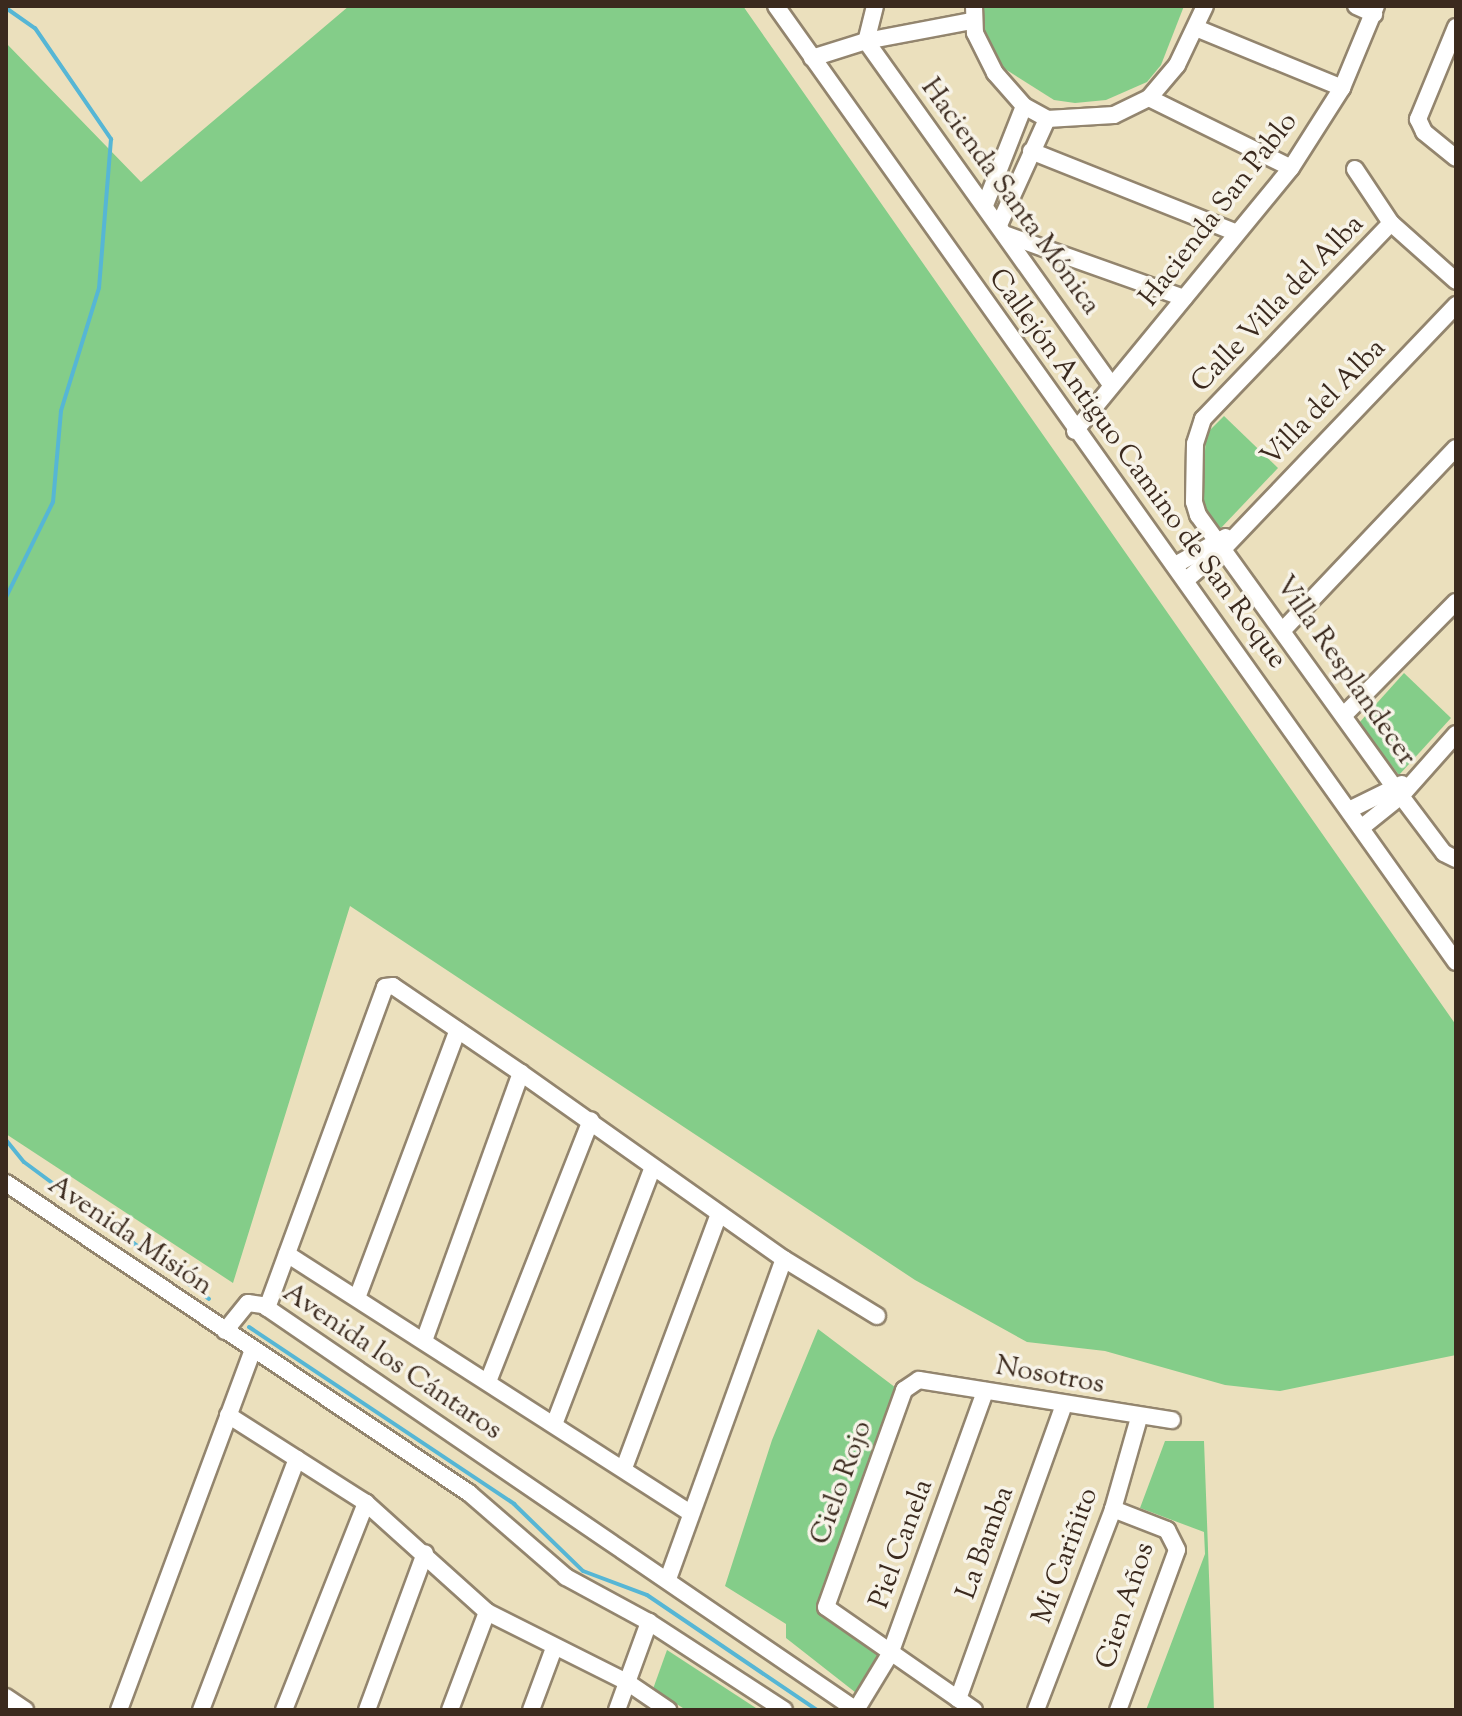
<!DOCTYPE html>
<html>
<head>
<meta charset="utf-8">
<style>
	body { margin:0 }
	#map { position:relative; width:1462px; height:1716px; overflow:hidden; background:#ebe0bd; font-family:"Sorts Mill Goudy",serif }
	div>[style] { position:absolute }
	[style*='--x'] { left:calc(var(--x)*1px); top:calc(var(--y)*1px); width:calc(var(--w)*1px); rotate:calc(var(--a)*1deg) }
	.green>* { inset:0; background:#84cd89 }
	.stream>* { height:4px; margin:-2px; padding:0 2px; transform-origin:2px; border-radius:2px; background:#56b6d5 }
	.roads { filter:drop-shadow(2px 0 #93856e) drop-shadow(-2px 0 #93856e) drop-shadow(0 2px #93856e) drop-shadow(0 -2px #93856e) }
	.minor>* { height:16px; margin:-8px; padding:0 8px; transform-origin:8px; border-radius:8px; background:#fff }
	span { translate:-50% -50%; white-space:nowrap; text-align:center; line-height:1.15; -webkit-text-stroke:7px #f7f3e8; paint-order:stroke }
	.street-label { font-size:28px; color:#3b2a1e }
	.frame { position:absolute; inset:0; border:8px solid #3b2a1e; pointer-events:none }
</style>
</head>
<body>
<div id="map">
	<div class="green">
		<div style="clip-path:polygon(349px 6px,743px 6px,1456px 1025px,1456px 1355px,1280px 1391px,1225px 1385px,1105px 1351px,1027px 1342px,915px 1280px,350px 906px,233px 1283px,6px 1134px,6px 43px,141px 182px)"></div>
		<div style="clip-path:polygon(981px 6px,1184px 6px,1161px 65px,1147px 82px,1106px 100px,1075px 103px,1054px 100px,1002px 67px,984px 33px)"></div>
		<div style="clip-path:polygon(1224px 416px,1278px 468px,1220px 529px,1202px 503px,1206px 434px)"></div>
		<div style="clip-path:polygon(1404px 673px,1451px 718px,1399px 775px,1359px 723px)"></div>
		<div style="clip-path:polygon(818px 1329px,900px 1391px,818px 1611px,881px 1658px,860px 1696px,786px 1638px,786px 1624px,725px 1586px,772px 1440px)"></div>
		<div style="clip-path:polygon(1165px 1441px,1204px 1441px,1214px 1710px,1146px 1710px,1205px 1554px,1204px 1532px,1140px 1508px)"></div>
		<div style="clip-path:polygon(667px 1650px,759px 1710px,686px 1710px,653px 1689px)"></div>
	</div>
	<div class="stream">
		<div style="--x:6;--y:8;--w:35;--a:35"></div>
		<div style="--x:35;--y:28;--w:135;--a:55.6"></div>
		<div style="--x:111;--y:139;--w:149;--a:94.6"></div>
		<div style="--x:99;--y:288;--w:129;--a:107.2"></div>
		<div style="--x:61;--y:411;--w:91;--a:95"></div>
		<div style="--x:53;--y:502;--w:106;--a:116.3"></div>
		<div style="--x:6;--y:1140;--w:28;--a:51"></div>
		<div style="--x:24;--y:1162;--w:230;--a:36.5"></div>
		<div style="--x:249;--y:1327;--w:319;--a:33.7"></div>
		<div style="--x:514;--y:1504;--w:96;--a:44.2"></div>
		<div style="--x:583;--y:1571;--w:68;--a:20.6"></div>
		<div style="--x:647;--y:1595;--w:205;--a:34.1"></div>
	</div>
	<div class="roads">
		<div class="minor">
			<div style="--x:776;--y:6;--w:1173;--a:54.58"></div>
			<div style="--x:875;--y:6;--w:36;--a:104"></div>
			<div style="--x:866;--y:41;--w:422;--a:54.5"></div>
			<div style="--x:974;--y:6;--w:27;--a:88"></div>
			<div style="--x:975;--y:33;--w:45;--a:63.4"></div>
			<div style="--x:995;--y:73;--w:44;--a:48.7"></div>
			<div style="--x:1024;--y:106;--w:26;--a:29"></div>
			<div style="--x:1047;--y:119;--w:67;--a:-3.4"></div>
			<div style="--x:1114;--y:115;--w:39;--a:-26"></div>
			<div style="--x:1149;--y:98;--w:43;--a:-49.7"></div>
			<div style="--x:1177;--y:65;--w:65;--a:-64.6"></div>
			<div style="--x:1356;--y:6;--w:20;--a:24"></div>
			<div style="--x:1456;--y:27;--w:100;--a:112.4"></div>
			<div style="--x:1418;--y:119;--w:14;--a:65"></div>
			<div style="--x:1424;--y:132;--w:41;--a:39.1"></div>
			<div style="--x:1196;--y:28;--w:158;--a:22.3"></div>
			<div style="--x:812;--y:58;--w:57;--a:-17.5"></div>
			<div style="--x:866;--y:41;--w:108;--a:-10.7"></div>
			<div style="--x:1149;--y:98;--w:158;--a:26.2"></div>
			<div style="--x:1031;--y:151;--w:219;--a:21.7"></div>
			<div style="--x:1355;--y:169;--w:65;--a:56.3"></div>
			<div style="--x:1391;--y:223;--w:87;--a:41.7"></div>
			<div style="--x:985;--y:205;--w:106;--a:-68.5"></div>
			<div style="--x:1391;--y:223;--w:272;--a:133.8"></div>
			<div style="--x:1203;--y:419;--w:26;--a:108"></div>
			<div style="--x:1195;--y:444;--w:58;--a:91"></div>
			<div style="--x:1194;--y:502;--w:14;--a:73"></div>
			<div style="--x:1198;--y:515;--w:347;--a:54.2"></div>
			<div style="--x:1401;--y:796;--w:71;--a:53"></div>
			<div style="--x:1444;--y:853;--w:13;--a:27"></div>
			<div style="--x:999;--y:225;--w:116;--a:-65.6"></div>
			<div style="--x:1007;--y:235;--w:188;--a:19.6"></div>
			<div style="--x:1075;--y:431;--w:340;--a:-50.6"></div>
			<div style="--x:1291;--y:168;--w:95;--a:-57.5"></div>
			<div style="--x:1342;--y:88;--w:89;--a:-67.5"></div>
			<div style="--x:1175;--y:565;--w:58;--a:-28.8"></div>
			<div style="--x:1186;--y:580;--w:51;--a:-40.2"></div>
			<div style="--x:1225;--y:547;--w:335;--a:-46.3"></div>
			<div style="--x:1283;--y:630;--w:251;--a:-46.5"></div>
			<div style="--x:1344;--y:715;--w:159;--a:-45.3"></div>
			<div style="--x:1349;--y:810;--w:59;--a:-26.1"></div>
			<div style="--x:1361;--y:828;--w:51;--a:-38.7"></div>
			<div style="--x:1401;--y:796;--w:83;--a:-48.4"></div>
			<div style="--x:6;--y:1183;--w:557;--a:33.8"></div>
			<div style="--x:469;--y:1493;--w:128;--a:40.9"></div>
			<div style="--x:566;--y:1577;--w:94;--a:28.5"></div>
			<div style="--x:649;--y:1622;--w:161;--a:33.1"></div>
			<div style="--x:287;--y:1254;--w:480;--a:32.7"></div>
			<div style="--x:357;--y:1298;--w:286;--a:-69.4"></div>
			<div style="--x:267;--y:1308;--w:342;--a:-69.8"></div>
			<div style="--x:385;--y:987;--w:8;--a:-7"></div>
			<div style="--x:393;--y:986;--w:155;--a:34.2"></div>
			<div style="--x:225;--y:1331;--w:36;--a:-51"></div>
			<div style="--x:248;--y:1303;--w:15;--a:8"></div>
			<div style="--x:263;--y:1305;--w:718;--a:34.33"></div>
			<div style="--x:425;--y:1338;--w:282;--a:-70.1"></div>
			<div style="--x:521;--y:1073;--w:322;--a:35.3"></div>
			<div style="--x:784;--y:1259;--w:109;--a:31.5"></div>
			<div style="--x:489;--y:1379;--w:278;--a:-68.5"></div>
			<div style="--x:228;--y:1415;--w:164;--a:32.5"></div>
			<div style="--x:366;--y:1503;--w:163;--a:42"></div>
			<div style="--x:487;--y:1612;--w:157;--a:26.6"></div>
			<div style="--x:627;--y:1682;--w:50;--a:34.3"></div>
			<div style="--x:555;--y:1422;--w:271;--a:-69"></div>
			<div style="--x:624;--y:1468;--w:271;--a:-69.5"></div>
			<div style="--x:1113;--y:1509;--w:58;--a:21.3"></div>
			<div style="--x:1167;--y:1530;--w:22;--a:63"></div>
			<div style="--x:1177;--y:1550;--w:171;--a:110.2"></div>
			<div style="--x:668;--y:1579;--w:340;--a:-70.1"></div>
			<div style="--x:6;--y:1697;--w:23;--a:34"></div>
			<div style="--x:958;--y:1699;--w:313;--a:-70.2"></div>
			<div style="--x:119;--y:1710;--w:384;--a:-69.6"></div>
			<div style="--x:201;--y:1710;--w:269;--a:-69.1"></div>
			<div style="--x:284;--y:1710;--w:223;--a:-68.4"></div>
			<div style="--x:367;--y:1710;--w:167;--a:-69.7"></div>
			<div style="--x:450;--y:1710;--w:105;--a:-69.3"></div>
			<div style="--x:531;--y:1710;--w:66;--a:-69.6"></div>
			<div style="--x:617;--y:1710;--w:94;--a:-70"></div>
			<div style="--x:856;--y:1710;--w:66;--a:-58.7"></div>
			<div style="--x:890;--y:1654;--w:280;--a:-70.1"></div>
			<div style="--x:974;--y:1710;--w:180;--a:-145.2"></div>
			<div style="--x:826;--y:1607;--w:231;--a:-70.2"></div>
			<div style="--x:904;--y:1390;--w:18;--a:-34"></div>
			<div style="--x:919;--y:1380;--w:256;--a:9"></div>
			<div style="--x:1036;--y:1710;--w:215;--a:-69"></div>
			<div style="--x:1113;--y:1509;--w:95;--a:-74.1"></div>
		</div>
	</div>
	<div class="street-label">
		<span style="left:1010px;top:197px;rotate:54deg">Hacienda Santa Mónica</span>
		<span style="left:1219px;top:210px;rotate:-52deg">Hacienda San Pablo</span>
		<span style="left:1278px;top:304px;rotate:-46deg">Calle Villa del Alba</span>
		<span style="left:1324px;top:403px;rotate:-46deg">Villa del Alba</span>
		<span style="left:1137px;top:469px;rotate:54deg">Callejón Antiguo Camino de San Roque</span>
		<span style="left:1345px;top:671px;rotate:55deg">Villa Resplandecer</span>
		<span style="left:130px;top:1236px;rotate:34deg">Avenida Misión</span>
		<span style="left:392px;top:1362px;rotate:34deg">Avenida los Cántaros</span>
		<span style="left:1050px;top:1376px;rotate:10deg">Nosotros</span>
		<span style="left:842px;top:1483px;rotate:-70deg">Cielo Rojo</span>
		<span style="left:986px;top:1543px;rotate:-70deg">La Bamba</span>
		<span style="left:902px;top:1544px;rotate:-70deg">Piel Canela</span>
		<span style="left:1066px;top:1556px;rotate:-70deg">Mi Cariñito</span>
		<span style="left:1126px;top:1606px;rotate:-72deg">Cien Años</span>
	</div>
	<div class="frame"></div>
</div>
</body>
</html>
